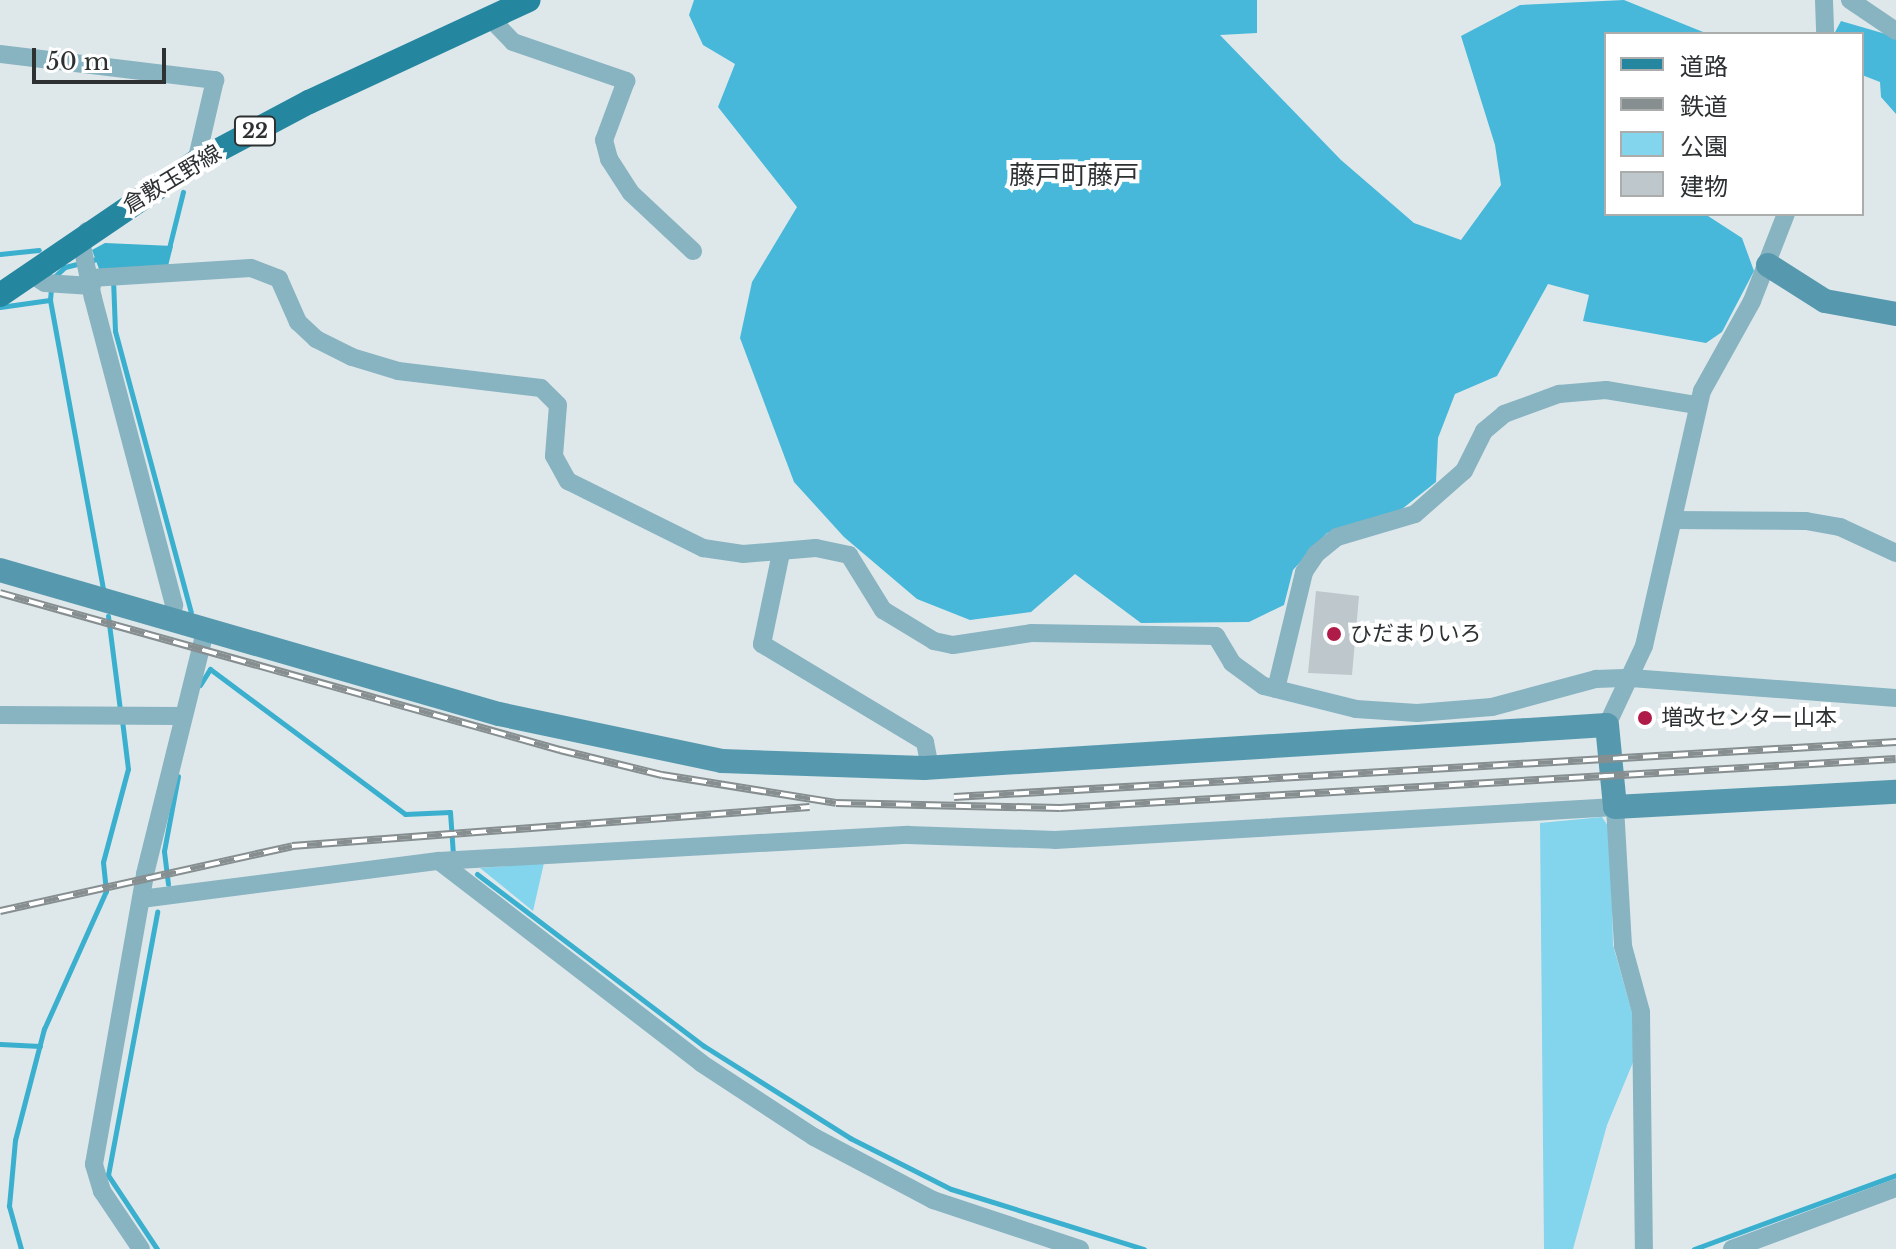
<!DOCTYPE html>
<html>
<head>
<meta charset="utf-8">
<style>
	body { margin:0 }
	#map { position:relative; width:1896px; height:1249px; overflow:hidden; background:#dee8eb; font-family:"Libre Baskerville","Noto Sans JP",serif }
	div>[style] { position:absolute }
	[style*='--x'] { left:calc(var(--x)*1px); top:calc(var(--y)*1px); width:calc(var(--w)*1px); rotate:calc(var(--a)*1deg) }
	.green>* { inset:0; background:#83d4ed }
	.forest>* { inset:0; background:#47b8d9 }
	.water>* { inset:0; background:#3bafce }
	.stream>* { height:5px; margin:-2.5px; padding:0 2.5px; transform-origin:2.5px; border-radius:2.5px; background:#3bafce }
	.building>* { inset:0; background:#bec7cb }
	.street>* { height:18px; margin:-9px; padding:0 9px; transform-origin:9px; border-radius:9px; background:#88b3c1 }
	.secondary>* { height:24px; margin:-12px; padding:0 12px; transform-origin:12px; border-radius:12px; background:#5699ae }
	.primary>* { height:24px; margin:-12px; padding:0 12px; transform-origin:12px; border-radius:12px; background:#2586a0 }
	.rail>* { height:8px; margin-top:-4px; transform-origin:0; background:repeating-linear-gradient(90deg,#fff 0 15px,#878e90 0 30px); box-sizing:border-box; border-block:2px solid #878e90 }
	.dots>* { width:22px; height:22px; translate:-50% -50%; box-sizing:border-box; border:4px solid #fff; border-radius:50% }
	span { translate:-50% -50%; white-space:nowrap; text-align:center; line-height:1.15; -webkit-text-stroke:8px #fff; paint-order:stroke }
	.shield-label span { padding:2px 6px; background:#fff; border:2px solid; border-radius:6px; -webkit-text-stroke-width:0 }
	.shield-label { font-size:20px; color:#2d3132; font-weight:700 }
	.street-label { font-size:22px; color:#2d3132 }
	.poi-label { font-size:22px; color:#2d3132 }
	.left { translate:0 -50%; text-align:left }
	.quarter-label { font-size:26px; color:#2d3132 }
	.legend { position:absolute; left:1604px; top:32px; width:260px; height:184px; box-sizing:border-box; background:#fff; border:2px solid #abadad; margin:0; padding:10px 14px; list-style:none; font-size:24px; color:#2d3132 }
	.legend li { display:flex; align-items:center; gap:16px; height:40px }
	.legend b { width:40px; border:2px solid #abadad }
	.scale { position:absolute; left:32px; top:48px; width:134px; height:36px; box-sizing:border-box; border:4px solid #2d3132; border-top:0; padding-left:10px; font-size:24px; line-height:28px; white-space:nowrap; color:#2d3132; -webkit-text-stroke:6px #fff; paint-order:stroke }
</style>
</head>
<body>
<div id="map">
	<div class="green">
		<div style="clip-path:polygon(1602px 817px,1610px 829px,1613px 945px,1633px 1016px,1634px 1060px,1607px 1125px,1573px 1249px,1544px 1249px,1540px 823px)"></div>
		<div style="clip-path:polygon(544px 863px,533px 911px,480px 868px)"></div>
	</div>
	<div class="forest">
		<div style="clip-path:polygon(694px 0,1257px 0,1257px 33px,1220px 35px,1341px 160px,1414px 223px,1461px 240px,1501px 185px,1495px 145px,1461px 36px,1520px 5px,1624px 0,1708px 34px,1606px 34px,1606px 214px,1705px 214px,1742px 238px,1754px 271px,1722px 332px,1706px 343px,1583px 321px,1589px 295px,1548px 284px,1497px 376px,1455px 394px,1438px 438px,1436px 482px,1397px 513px,1327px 533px,1293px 570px,1284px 605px,1249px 622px,1141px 623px,1075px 574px,1031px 612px,970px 620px,917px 599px,844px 537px,794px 482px,740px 338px,752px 282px,797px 207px,718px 107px,735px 64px,703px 45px,689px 15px)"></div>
		<div style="clip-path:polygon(1841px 21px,1896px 37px,1896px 114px,1881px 97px,1880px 82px,1862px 75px,1862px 34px,1834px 34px)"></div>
	</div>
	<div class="water">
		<div style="clip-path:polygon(105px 243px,173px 246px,168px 266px,99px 269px,92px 250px)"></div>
	</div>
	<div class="stream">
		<div style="--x:168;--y:252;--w:62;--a:-76"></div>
		<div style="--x:0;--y:254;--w:39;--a:-6"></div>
		<div style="--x:53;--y:278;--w:16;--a:-43"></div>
		<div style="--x:65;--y:267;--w:37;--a:-14"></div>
		<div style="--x:113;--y:279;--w:52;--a:87.8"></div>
		<div style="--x:115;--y:331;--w:291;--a:74.9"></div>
		<div style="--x:50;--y:300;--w:294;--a:79.6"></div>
		<div style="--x:0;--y:307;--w:50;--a:-8"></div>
		<div style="--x:50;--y:300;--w:12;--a:-85"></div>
		<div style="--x:108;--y:616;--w:95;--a:82.7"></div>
		<div style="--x:200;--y:685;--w:19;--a:-58"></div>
		<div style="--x:210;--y:669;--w:243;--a:36.6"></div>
		<div style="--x:405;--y:814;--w:45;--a:-2.5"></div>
		<div style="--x:450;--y:812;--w:39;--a:86"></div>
		<div style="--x:477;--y:874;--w:285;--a:37.2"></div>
		<div style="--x:704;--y:1046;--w:173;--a:32.2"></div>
		<div style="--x:850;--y:1138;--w:113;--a:26.8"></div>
		<div style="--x:951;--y:1189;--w:202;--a:17.3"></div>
		<div style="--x:168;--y:884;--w:33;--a:-97"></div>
		<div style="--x:164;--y:851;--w:76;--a:-79.4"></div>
		<div style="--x:0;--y:1044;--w:40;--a:2.9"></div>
		<div style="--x:21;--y:1249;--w:45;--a:-105.6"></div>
		<div style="--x:9;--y:1206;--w:66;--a:-84.8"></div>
		<div style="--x:15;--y:1140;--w:115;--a:-75.4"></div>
		<div style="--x:44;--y:1029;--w:151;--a:-65.8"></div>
		<div style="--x:106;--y:891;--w:29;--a:-96"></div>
		<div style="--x:103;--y:862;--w:96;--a:-75"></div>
		<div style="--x:128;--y:769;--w:49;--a:-97"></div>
		<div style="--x:157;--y:1249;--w:89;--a:-123.5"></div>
		<div style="--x:108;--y:1175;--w:268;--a:-79.4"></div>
		<div style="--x:1694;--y:1249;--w:215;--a:-20.1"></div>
	</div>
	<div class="building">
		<div style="clip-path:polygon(1316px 591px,1359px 596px,1352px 675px,1308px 673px)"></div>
	</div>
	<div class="street">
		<div style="--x:1824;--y:0;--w:34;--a:88"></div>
		<div style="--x:1850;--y:0;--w:55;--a:34"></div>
		<div style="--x:490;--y:18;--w:33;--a:46"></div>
		<div style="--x:513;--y:42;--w:120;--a:19"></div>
		<div style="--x:626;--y:81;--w:63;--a:110.4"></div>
		<div style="--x:604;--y:140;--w:20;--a:75"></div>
		<div style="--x:609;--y:159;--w:40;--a:57.1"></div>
		<div style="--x:631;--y:193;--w:85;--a:43.1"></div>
		<div style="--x:0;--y:54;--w:217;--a:6.9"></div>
		<div style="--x:215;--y:80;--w:84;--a:103"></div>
		<div style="--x:87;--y:231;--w:16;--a:108"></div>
		<div style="--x:82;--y:246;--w:53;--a:78.1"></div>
		<div style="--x:93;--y:298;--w:318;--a:75.2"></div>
		<div style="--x:174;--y:605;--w:16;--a:108"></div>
		<div style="--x:29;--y:273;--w:19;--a:32"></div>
		<div style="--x:45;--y:283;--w:47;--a:3.7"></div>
		<div style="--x:91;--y:278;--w:160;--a:-3.6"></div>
		<div style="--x:251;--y:268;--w:30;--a:21"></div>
		<div style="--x:279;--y:279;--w:47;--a:66.2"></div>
		<div style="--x:298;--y:322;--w:25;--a:43"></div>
		<div style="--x:316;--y:339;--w:40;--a:26.6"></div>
		<div style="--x:352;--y:357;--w:48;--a:16.9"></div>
		<div style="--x:398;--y:371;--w:144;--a:6.8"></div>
		<div style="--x:541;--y:388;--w:24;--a:45"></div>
		<div style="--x:558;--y:405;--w:51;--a:94.5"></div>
		<div style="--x:554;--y:456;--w:29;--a:61"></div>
		<div style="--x:568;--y:481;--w:151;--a:26.4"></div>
		<div style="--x:703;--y:548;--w:40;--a:8.5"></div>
		<div style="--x:743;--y:554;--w:73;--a:-4.7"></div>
		<div style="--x:816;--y:548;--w:34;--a:12"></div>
		<div style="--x:849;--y:555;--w:65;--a:58.3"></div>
		<div style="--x:883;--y:610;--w:60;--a:31.3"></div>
		<div style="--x:934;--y:641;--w:19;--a:12"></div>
		<div style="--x:953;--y:645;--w:79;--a:-8.7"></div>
		<div style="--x:1031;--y:633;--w:185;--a:0.9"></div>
		<div style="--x:1216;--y:636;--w:31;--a:59"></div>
		<div style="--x:1232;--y:663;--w:39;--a:36"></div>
		<div style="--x:1264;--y:686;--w:95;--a:14"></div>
		<div style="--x:1356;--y:709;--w:61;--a:3.8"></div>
		<div style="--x:1417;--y:713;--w:75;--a:-4.6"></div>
		<div style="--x:1492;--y:707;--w:108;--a:-15.1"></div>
		<div style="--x:1596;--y:679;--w:35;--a:-2"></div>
		<div style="--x:1631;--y:678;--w:266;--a:4.3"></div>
		<div style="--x:1673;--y:520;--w:133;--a:0.4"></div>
		<div style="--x:1806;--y:521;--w:35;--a:10"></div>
		<div style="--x:1840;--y:527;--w:62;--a:24.9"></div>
		<div style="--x:781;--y:553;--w:93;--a:101.8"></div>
		<div style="--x:762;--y:644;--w:190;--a:31"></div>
		<div style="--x:925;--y:742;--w:25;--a:79"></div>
		<div style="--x:1276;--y:689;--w:120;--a:-76.5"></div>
		<div style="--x:1304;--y:572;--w:22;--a:-56"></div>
		<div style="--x:1316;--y:554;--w:27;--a:-39"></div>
		<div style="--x:1337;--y:537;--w:81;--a:-16.4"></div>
		<div style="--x:1415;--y:514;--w:65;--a:-41.3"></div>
		<div style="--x:1464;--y:471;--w:45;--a:-63.4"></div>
		<div style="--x:1484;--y:431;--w:26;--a:-40"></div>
		<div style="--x:1504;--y:414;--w:59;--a:-20"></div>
		<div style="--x:1559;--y:394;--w:47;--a:-4.9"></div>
		<div style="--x:1606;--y:390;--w:92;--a:9.4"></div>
		<div style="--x:0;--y:715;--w:181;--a:0.3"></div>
		<div style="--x:1607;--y:725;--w:87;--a:-64.9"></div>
		<div style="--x:1644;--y:646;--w:262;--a:-77.2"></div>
		<div style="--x:1702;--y:391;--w:103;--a:-60.9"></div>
		<div style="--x:1752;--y:301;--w:93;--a:-68.7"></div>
		<div style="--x:439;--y:861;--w:331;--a:37.6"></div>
		<div style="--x:701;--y:1063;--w:135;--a:33.2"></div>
		<div style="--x:814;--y:1137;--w:135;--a:27.9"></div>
		<div style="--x:933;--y:1200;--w:155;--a:18.4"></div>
		<div style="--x:141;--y:899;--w:300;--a:-7.3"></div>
		<div style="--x:439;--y:861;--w:470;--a:-3.2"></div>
		<div style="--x:908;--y:835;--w:147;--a:1.9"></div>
		<div style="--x:1055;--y:840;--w:561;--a:-3.37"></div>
		<div style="--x:1615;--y:807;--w:139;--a:86.7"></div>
		<div style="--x:1623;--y:946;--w:68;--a:74.7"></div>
		<div style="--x:1641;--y:1012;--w:237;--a:89.3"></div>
		<div style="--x:141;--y:1249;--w:70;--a:-123.9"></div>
		<div style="--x:102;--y:1191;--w:28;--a:-107"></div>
		<div style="--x:94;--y:1164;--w:294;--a:-80"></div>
		<div style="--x:145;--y:874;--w:250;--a:-76.1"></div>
		<div style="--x:1732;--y:1249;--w:175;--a:-20.4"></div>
	</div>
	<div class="secondary">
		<div style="--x:1768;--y:265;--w:67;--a:32.3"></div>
		<div style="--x:1825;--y:301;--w:72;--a:10.4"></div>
		<div style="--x:0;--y:570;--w:519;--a:16.1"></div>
		<div style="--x:499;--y:714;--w:228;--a:11.9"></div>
		<div style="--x:722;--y:761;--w:202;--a:2"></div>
		<div style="--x:924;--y:768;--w:684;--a:-3.6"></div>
		<div style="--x:1607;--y:725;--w:82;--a:84.4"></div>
		<div style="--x:1615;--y:807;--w:281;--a:-3.1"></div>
	</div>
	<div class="primary">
		<div style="--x:0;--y:295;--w:237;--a:-34.2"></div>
		<div style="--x:196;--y:162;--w:128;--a:-28"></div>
		<div style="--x:309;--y:102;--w:242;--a:-24.9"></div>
	</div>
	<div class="rail">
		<div style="--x:0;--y:593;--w:582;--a:15.66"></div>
		<div style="--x:560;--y:750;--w:105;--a:13.8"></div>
		<div style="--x:662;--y:775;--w:176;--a:9.1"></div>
		<div style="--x:836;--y:803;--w:224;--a:1.3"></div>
		<div style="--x:1060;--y:808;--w:837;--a:-3.35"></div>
		<div style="--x:954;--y:797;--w:944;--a:-3.34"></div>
		<div style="--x:0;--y:911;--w:299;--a:-12.5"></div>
		<div style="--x:292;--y:846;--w:519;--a:-4.31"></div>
	</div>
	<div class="dots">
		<div style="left:1334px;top:634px;background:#af1c49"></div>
		<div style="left:1645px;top:718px;background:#af1c49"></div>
	</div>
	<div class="shield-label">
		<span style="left:255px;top:131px">22</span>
	</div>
	<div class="street-label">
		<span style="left:172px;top:179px;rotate:-31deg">倉敷玉野線</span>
	</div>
	<div class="poi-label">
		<span class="left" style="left:1350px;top:634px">ひだまりいろ</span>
		<span class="left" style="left:1661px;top:718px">増改センター山本</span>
	</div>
	<div class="quarter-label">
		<span style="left:1074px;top:176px">藤戸町藤戸</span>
	</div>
	<ul class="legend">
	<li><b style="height:10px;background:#2586a0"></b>道路</li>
	<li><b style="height:10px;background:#878e90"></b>鉄道</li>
	<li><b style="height:22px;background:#83d4ed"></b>公園</li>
	<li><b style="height:22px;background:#bec7cb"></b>建物</li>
	</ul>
	<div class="scale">50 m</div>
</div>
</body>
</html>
